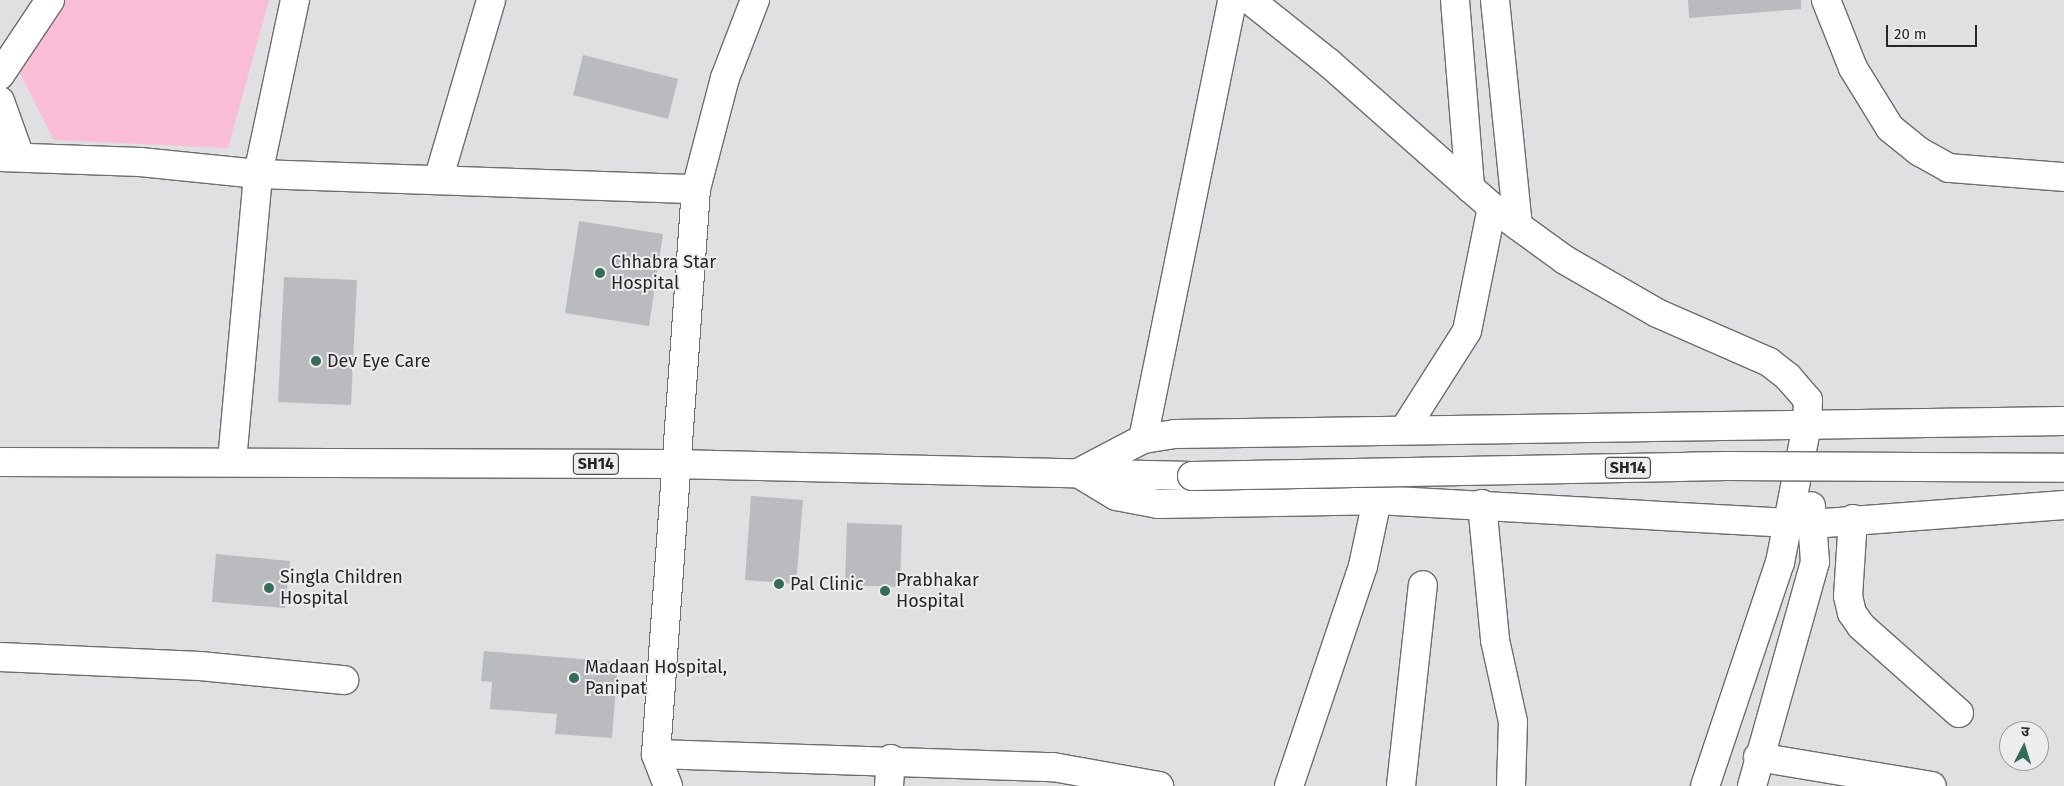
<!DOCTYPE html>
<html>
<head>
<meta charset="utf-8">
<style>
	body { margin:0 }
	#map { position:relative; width:2064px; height:786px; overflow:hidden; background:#e0dfe2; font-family:"Fira Sans","Noto Sans Devanagari",sans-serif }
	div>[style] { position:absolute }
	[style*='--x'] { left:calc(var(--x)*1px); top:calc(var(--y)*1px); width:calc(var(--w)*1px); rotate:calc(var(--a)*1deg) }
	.green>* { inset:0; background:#fabdd6 }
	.building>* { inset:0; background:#babbbe }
	.roads { filter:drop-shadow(1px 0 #6d6d6f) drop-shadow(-1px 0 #6d6d6f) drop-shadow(0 1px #6d6d6f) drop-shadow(0 -1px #6d6d6f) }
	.minor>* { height:28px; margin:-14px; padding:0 14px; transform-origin:14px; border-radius:14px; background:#fff }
	.major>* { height:28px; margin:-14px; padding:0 14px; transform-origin:14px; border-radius:14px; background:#fff }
	.bridges { filter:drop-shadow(1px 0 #6d6d6f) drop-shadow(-1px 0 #6d6d6f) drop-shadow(0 1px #6d6d6f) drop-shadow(0 -1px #6d6d6f) }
	.major-bridge>* { height:28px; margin:-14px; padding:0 14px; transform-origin:14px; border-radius:14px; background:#fff }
	.dots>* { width:14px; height:14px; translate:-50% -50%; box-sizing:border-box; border:2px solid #edecef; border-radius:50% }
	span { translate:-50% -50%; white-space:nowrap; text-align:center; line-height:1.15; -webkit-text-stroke:4px #edecef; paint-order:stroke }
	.shield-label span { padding:1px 4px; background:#edecef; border:1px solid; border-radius:4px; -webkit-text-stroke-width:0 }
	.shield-label { font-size:16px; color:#282728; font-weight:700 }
	.poi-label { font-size:18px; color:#282728 }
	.left { translate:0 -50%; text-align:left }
	.north { position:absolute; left:1999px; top:721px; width:50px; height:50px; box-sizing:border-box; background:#edecef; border:1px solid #9e9d9f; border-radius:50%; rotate:5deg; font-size:14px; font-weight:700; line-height:20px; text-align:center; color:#282728 }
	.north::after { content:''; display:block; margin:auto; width:18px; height:22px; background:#336d55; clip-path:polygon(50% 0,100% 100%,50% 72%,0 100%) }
	.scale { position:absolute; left:1886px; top:25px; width:91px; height:22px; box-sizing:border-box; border:2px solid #282728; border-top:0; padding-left:6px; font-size:15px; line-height:18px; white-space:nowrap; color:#282728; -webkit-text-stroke:4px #edecef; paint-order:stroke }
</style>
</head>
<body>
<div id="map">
	<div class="green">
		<div style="clip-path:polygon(63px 0,269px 0,228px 148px,54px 140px,14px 62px)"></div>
	</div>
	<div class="building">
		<div style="clip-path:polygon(1688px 0,1801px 0,1801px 9px,1689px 18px)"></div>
		<div style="clip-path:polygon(583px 55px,678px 79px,668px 119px,573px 95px)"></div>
		<div style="clip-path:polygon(579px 221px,663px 234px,649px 326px,565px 313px)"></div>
		<div style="clip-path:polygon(284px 277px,357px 280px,351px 405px,278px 402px)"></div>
		<div style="clip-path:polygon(751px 496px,803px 500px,796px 584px,745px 580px)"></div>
		<div style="clip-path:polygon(847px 523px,902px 525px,900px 587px,845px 585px)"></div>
		<div style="clip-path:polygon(216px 554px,290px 561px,285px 608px,212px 602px)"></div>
		<div style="clip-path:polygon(484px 651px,618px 662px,612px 738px,555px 734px,557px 714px,490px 709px,492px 682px,481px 681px)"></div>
	</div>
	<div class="roads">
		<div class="minor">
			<div style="--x:1250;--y:0;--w:101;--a:38.6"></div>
			<div style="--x:1329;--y:63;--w:217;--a:41.5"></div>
			<div style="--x:1492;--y:207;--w:90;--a:36"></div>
			<div style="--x:1565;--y:260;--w:106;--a:29.9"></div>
			<div style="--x:1657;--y:313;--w:122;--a:23.6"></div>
			<div style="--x:1769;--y:362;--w:24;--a:38"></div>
			<div style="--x:1788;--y:377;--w:30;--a:49"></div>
			<div style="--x:1808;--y:400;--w:25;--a:92"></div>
			<div style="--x:1807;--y:425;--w:140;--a:101.1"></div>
			<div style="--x:1780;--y:562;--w:236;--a:108.5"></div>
			<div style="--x:1455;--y:0;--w:189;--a:85.4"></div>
			<div style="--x:1495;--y:0;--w:227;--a:84.2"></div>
			<div style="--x:1826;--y:0;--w:73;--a:68.3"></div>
			<div style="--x:1853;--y:68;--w:70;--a:58.3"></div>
			<div style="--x:1890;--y:128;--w:38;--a:39"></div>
			<div style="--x:1920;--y:152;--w:33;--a:29"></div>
			<div style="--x:1949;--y:168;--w:115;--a:4.5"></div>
			<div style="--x:0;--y:75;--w:90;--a:-56.3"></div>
			<div style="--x:0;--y:101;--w:59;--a:70.3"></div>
			<div style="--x:0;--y:157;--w:140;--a:2"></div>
			<div style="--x:140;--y:162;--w:119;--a:5.8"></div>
			<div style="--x:258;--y:174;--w:438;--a:2"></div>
			<div style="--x:439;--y:177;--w:184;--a:-73.6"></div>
			<div style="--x:2064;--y:421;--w:889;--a:179.16"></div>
			<div style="--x:1175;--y:434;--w:32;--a:171"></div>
			<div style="--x:1143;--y:439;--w:73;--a:152.4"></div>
			<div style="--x:1078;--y:473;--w:44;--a:31.2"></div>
			<div style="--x:1116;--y:496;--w:43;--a:10.8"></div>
			<div style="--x:1158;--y:504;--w:219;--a:-1"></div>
			<div style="--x:1377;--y:500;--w:436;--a:3.2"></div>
			<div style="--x:1812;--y:524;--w:253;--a:-4.3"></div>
			<div style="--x:1404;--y:430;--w:117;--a:-57.5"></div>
			<div style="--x:1467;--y:331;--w:126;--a:-78.6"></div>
			<div style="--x:1143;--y:439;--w:448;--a:-78.5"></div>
			<div style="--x:232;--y:461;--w:288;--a:-84.8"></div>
			<div style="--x:258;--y:174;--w:178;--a:-78"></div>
			<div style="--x:1482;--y:504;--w:137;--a:84.5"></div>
			<div style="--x:1495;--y:640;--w:84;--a:77.6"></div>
			<div style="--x:1513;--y:722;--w:64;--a:91.8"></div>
			<div style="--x:1853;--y:519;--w:77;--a:93.7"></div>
			<div style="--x:1848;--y:596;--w:17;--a:77"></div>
			<div style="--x:1852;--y:613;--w:16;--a:55"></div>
			<div style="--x:1861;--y:626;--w:131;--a:41.6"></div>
			<div style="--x:0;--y:657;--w:200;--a:2.6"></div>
			<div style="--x:200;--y:666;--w:145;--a:5.6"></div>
			<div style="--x:656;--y:754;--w:397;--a:1.9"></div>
			<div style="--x:1053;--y:767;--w:108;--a:10.2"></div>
			<div style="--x:1758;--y:757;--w:176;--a:9.5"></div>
			<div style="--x:668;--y:786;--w:34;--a:-111"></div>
			<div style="--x:656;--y:754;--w:566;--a:-85.95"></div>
			<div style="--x:696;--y:189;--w:115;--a:-75.4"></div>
			<div style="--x:725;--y:78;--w:84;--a:-69"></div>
			<div style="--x:889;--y:786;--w:27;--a:-86"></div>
			<div style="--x:1289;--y:786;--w:232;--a:-71.4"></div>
			<div style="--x:1363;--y:566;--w:67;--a:-78"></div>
			<div style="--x:1401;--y:786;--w:202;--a:-83.8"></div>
			<div style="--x:1752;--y:786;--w:233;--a:-74.3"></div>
			<div style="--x:1815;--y:562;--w:56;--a:-94.1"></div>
		</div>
		<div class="major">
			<div style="--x:0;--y:462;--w:673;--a:0.17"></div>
			<div style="--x:673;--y:464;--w:519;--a:1.32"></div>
		</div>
	</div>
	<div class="bridges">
		<div class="major-bridge">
			<div style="--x:1192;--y:476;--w:535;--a:-1.07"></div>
			<div style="--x:1727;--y:466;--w:337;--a:0.3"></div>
		</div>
	</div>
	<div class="dots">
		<div style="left:600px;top:273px;background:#336d55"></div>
		<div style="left:316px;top:361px;background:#336d55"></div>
		<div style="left:779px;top:584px;background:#336d55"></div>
		<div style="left:269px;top:588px;background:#336d55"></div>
		<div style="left:885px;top:591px;background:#336d55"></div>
		<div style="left:574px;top:678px;background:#336d55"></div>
	</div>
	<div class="shield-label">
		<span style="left:596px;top:464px">SH14</span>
		<span style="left:1628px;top:468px">SH14</span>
	</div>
	<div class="poi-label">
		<span class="left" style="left:611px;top:273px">Chhabra Star<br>Hospital</span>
		<span class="left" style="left:327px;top:361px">Dev Eye Care</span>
		<span class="left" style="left:280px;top:588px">Singla Children<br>Hospital</span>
		<span class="left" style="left:896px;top:591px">Prabhakar<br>Hospital</span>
		<span class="left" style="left:790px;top:584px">Pal Clinic</span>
		<span class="left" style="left:585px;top:678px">Madaan Hospital,<br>Panipat</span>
	</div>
	<div class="north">उ</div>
	<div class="scale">20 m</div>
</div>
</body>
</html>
